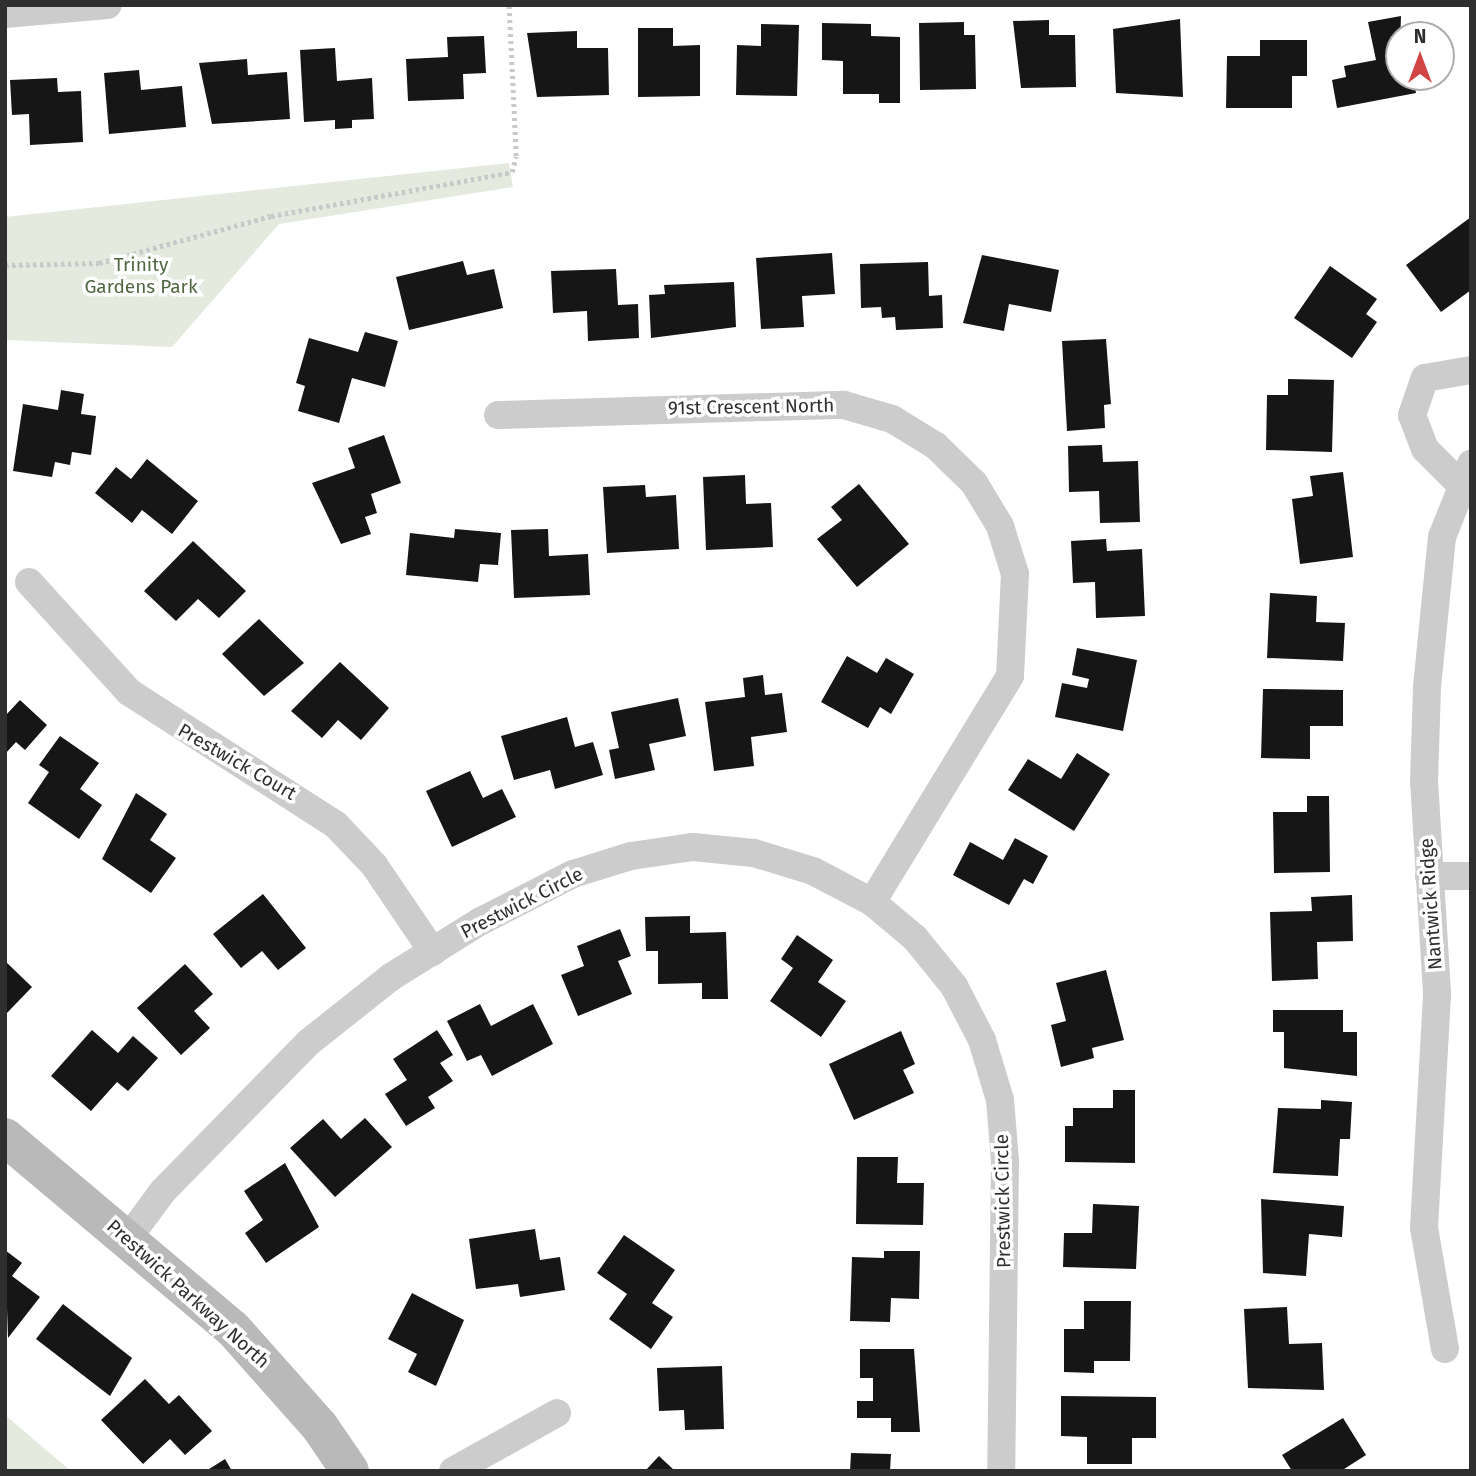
<!DOCTYPE html>
<html>
<head>
<meta charset="utf-8">
<style>
	body { margin:0 }
	#map { position:relative; width:1476px; height:1476px; overflow:hidden; background:#fff; font-family:"Fira Sans",sans-serif }
	div>[style] { position:absolute }
	[style*='--x'] { left:calc(var(--x)*1px); top:calc(var(--y)*1px); width:calc(var(--w)*1px); rotate:calc(var(--a)*1deg) }
	.green>* { inset:0; background:#e4eade }
	.building>* { inset:0; background:#161616 }
	.path>* { height:4.5px; margin-top:-2.25px; transform-origin:0; background:repeating-linear-gradient(90deg,#c9c9c9 0 3.5px,transparent 0 7px) }
	.street>* { height:28px; margin:-14px; padding:0 14px; transform-origin:14px; border-radius:14px; background:#ccc }
	.secondary>* { height:38px; margin:-19px; padding:0 19px; transform-origin:19px; border-radius:19px; background:#b9b9b9 }
	span { translate:-50% -50%; white-space:nowrap; text-align:center; line-height:1.15; -webkit-text-stroke:7px #fff; paint-order:stroke }
	.park-label { font-size:19px; color:#4f6641 }
	.street-label { font-size:19px; color:#2f2f2f }
	.frame { position:absolute; inset:0; border:7px solid #2f2f2f; pointer-events:none }
	.north { position:absolute; left:1385px; top:21px; width:70px; height:70px; box-sizing:border-box; background:#fff; border:2px solid #acacac; border-radius:50%; rotate:0deg; font-size:19px; font-weight:700; line-height:28px; text-align:center; color:#2f2f2f }
	.north::after { content:''; display:block; margin:auto; width:24px; height:32px; background:#d24545; clip-path:polygon(50% 0,100% 100%,50% 72%,0 100%) }
</style>
</head>
<body>
<div id="map">
	<div class="green">
		<div style="clip-path:polygon(509px 163px,513px 187px,279px 224px,172px 347px,5px 340px,5px 217px)"></div>
		<div style="clip-path:polygon(5px 1415px,71px 1471px,5px 1471px)"></div>
	</div>
	<div class="building">
		<div style="clip-path:polygon(1401px 16px,1399px 77px,1413px 77px,1416px 93px,1337px 108px,1332px 80px,1346px 77px,1344px 66px,1376px 60px,1368px 22px)"></div>
		<div style="clip-path:polygon(1180px 19px,1183px 97px,1116px 93px,1113px 29px)"></div>
		<div style="clip-path:polygon(1049px 20px,1049px 35px,1075px 35px,1076px 87px,1021px 88px,1013px 21px)"></div>
		<div style="clip-path:polygon(964px 22px,964px 35px,975px 35px,976px 89px,920px 90px,919px 23px)"></div>
		<div style="clip-path:polygon(822px 23px,871px 24px,871px 36px,900px 37px,900px 103px,879px 103px,879px 94px,843px 94px,843px 61px,822px 60px)"></div>
		<div style="clip-path:polygon(761px 24px,799px 25px,797px 96px,736px 95px,737px 45px,761px 46px)"></div>
		<div style="clip-path:polygon(638px 28px,673px 28px,673px 46px,700px 45px,700px 96px,638px 97px)"></div>
		<div style="clip-path:polygon(577px 31px,577px 48px,608px 48px,609px 95px,537px 97px,527px 33px)"></div>
		<div style="clip-path:polygon(484px 36px,486px 73px,463px 74px,464px 99px,408px 101px,406px 59px,448px 57px,447px 37px)"></div>
		<div style="clip-path:polygon(1260px 40px,1307px 40px,1307px 76px,1292px 76px,1292px 108px,1226px 108px,1227px 56px,1260px 56px)"></div>
		<div style="clip-path:polygon(335px 48px,337px 81px,372px 78px,374px 119px,352px 120px,352px 128px,335px 129px,335px 120px,304px 122px,300px 50px)"></div>
		<div style="clip-path:polygon(247px 59px,248px 75px,287px 72px,290px 119px,212px 124px,199px 63px)"></div>
		<div style="clip-path:polygon(139px 70px,141px 90px,182px 86px,186px 127px,109px 134px,104px 73px)"></div>
		<div style="clip-path:polygon(57px 78px,58px 92px,81px 91px,83px 142px,30px 145px,29px 114px,12px 115px,10px 80px)"></div>
		<div style="clip-path:polygon(1471px 217px,1471px 290px,1441px 312px,1406px 265px)"></div>
		<div style="clip-path:polygon(832px 253px,835px 294px,802px 296px,804px 327px,761px 329px,756px 258px)"></div>
		<div style="clip-path:polygon(982px 255px,1059px 270px,1051px 312px,1009px 304px,1004px 331px,963px 323px)"></div>
		<div style="clip-path:polygon(463px 261px,467px 275px,494px 269px,503px 308px,409px 330px,396px 277px)"></div>
		<div style="clip-path:polygon(928px 262px,929px 296px,942px 295px,943px 328px,896px 330px,895px 317px,882px 318px,881px 307px,861px 308px,860px 264px)"></div>
		<div style="clip-path:polygon(1330px 266px,1377px 299px,1366px 314px,1377px 322px,1352px 358px,1294px 318px)"></div>
		<div style="clip-path:polygon(616px 269px,618px 305px,638px 304px,639px 338px,588px 341px,587px 311px,553px 313px,551px 271px)"></div>
		<div style="clip-path:polygon(734px 282px,736px 327px,651px 338px,649px 295px,665px 294px,664px 285px)"></div>
		<div style="clip-path:polygon(365px 332px,398px 341px,385px 387px,352px 378px,339px 423px,298px 411px,305px 386px,296px 383px,309px 338px,358px 352px)"></div>
		<div style="clip-path:polygon(1106px 339px,1111px 404px,1104px 405px,1105px 428px,1067px 431px,1062px 341px)"></div>
		<div style="clip-path:polygon(1288px 379px,1334px 380px,1332px 452px,1266px 450px,1267px 395px,1288px 395px)"></div>
		<div style="clip-path:polygon(61px 390px,84px 394px,81px 414px,96px 416px,91px 455px,72px 452px,70px 465px,55px 462px,52px 477px,13px 471px,23px 404px,58px 410px)"></div>
		<div style="clip-path:polygon(384px 435px,401px 483px,371px 494px,377px 513px,365px 517px,371px 534px,341px 544px,312px 483px,355px 468px,348px 448px)"></div>
		<div style="clip-path:polygon(1102px 445px,1103px 462px,1138px 461px,1140px 522px,1100px 523px,1099px 491px,1069px 492px,1068px 446px)"></div>
		<div style="clip-path:polygon(147px 459px,198px 501px,172px 534px,142px 510px,132px 523px,95px 493px,116px 467px,131px 479px)"></div>
		<div style="clip-path:polygon(1343px 472px,1353px 557px,1300px 564px,1292px 499px,1313px 496px,1310px 476px)"></div>
		<div style="clip-path:polygon(745px 475px,746px 504px,771px 503px,773px 547px,706px 550px,703px 477px)"></div>
		<div style="clip-path:polygon(859px 484px,909px 544px,857px 587px,817px 539px,842px 520px,831px 507px)"></div>
		<div style="clip-path:polygon(645px 485px,646px 497px,676px 495px,679px 549px,607px 553px,603px 487px)"></div>
		<div style="clip-path:polygon(455px 529px,501px 533px,498px 565px,480px 564px,478px 582px,406px 575px,410px 533px,454px 538px)"></div>
		<div style="clip-path:polygon(548px 529px,549px 556px,588px 554px,590px 595px,514px 598px,511px 530px)"></div>
		<div style="clip-path:polygon(1106px 539px,1107px 551px,1142px 549px,1145px 616px,1096px 618px,1095px 582px,1073px 583px,1071px 541px)"></div>
		<div style="clip-path:polygon(193px 541px,246px 591px,219px 618px,198px 599px,176px 621px,144px 591px)"></div>
		<div style="clip-path:polygon(1270px 593px,1317px 596px,1316px 622px,1345px 623px,1343px 661px,1267px 658px)"></div>
		<div style="clip-path:polygon(259px 619px,304px 663px,264px 696px,222px 654px)"></div>
		<div style="clip-path:polygon(1077px 648px,1137px 660px,1123px 731px,1055px 717px,1062px 683px,1087px 688px,1089px 679px,1072px 675px)"></div>
		<div style="clip-path:polygon(847px 656px,877px 673px,886px 658px,914px 674px,891px 714px,880px 707px,868px 728px,821px 702px)"></div>
		<div style="clip-path:polygon(340px 662px,389px 708px,361px 740px,338px 720px,322px 738px,291px 711px)"></div>
		<div style="clip-path:polygon(763px 675px,765px 695px,782px 693px,787px 732px,751px 737px,754px 766px,714px 771px,705px 702px,745px 697px,743px 678px)"></div>
		<div style="clip-path:polygon(1263px 689px,1343px 690px,1343px 726px,1310px 726px,1310px 759px,1261px 758px)"></div>
		<div style="clip-path:polygon(678px 698px,686px 736px,649px 744px,655px 770px,615px 779px,609px 750px,619px 748px,611px 712px)"></div>
		<div style="clip-path:polygon(20px 700px,47px 725px,25px 750px,16px 742px,5px 754px,5px 716px)"></div>
		<div style="clip-path:polygon(567px 717px,575px 747px,593px 742px,603px 775px,555px 789px,550px 770px,514px 780px,501px 736px)"></div>
		<div style="clip-path:polygon(60px 736px,99px 763px,80px 789px,102px 805px,79px 839px,28px 803px,49px 772px,39px 765px)"></div>
		<div style="clip-path:polygon(1077px 753px,1110px 774px,1074px 831px,1008px 790px,1028px 759px,1061px 779px)"></div>
		<div style="clip-path:polygon(470px 771px,483px 798px,502px 789px,516px 817px,452px 847px,426px 791px)"></div>
		<div style="clip-path:polygon(136px 793px,167px 814px,150px 840px,176px 858px,151px 893px,102px 859px)"></div>
		<div style="clip-path:polygon(1307px 796px,1329px 796px,1330px 872px,1274px 873px,1273px 812px,1307px 812px)"></div>
		<div style="clip-path:polygon(1015px 838px,1048px 856px,1033px 884px,1024px 879px,1009px 905px,953px 875px,970px 842px,1003px 860px)"></div>
		<div style="clip-path:polygon(263px 894px,306px 948px,278px 970px,262px 951px,241px 968px,213px 934px)"></div>
		<div style="clip-path:polygon(1352px 895px,1353px 941px,1317px 942px,1318px 979px,1272px 981px,1270px 912px,1312px 911px,1311px 897px)"></div>
		<div style="clip-path:polygon(690px 916px,690px 933px,726px 932px,728px 999px,702px 999px,702px 983px,658px 984px,658px 951px,646px 951px,645px 917px)"></div>
		<div style="clip-path:polygon(620px 929px,631px 956px,618px 961px,632px 994px,578px 1016px,561px 975px,584px 966px,577px 946px)"></div>
		<div style="clip-path:polygon(797px 935px,833px 960px,818px 982px,846px 1001px,821px 1037px,770px 1001px,793px 968px,781px 959px)"></div>
		<div style="clip-path:polygon(5px 961px,32px 987px,5px 1015px)"></div>
		<div style="clip-path:polygon(185px 964px,213px 994px,194px 1011px,210px 1028px,181px 1055px,137px 1008px)"></div>
		<div style="clip-path:polygon(1106px 970px,1124px 1040px,1092px 1048px,1094px 1058px,1061px 1067px,1051px 1025px,1066px 1021px,1056px 983px)"></div>
		<div style="clip-path:polygon(480px 1004px,491px 1026px,533px 1004px,553px 1044px,492px 1076px,481px 1055px,467px 1061px,447px 1021px)"></div>
		<div style="clip-path:polygon(1273px 1010px,1343px 1010px,1343px 1032px,1357px 1032px,1357px 1076px,1284px 1068px,1284px 1032px,1273px 1032px)"></div>
		<div style="clip-path:polygon(92px 1030px,118px 1053px,133px 1036px,158px 1058px,128px 1091px,117px 1082px,91px 1111px,51px 1076px)"></div>
		<div style="clip-path:polygon(437px 1030px,453px 1055px,440px 1063px,453px 1081px,428px 1097px,435px 1108px,406px 1126px,385px 1094px,407px 1080px,393px 1059px)"></div>
		<div style="clip-path:polygon(901px 1031px,915px 1064px,903px 1070px,914px 1093px,854px 1120px,829px 1064px)"></div>
		<div style="clip-path:polygon(1113px 1090px,1135px 1090px,1135px 1163px,1065px 1162px,1065px 1126px,1073px 1126px,1073px 1108px,1113px 1108px)"></div>
		<div style="clip-path:polygon(1321px 1100px,1352px 1102px,1350px 1139px,1340px 1139px,1338px 1176px,1273px 1173px,1278px 1108px,1321px 1109px)"></div>
		<div style="clip-path:polygon(365px 1118px,392px 1147px,335px 1197px,290px 1148px,323px 1119px,341px 1139px)"></div>
		<div style="clip-path:polygon(857px 1157px,898px 1157px,897px 1183px,924px 1183px,923px 1225px,856px 1224px)"></div>
		<div style="clip-path:polygon(285px 1163px,319px 1227px,266px 1263px,245px 1233px,263px 1220px,244px 1191px)"></div>
		<div style="clip-path:polygon(1261px 1199px,1344px 1206px,1342px 1237px,1309px 1234px,1306px 1276px,1263px 1273px)"></div>
		<div style="clip-path:polygon(1093px 1204px,1139px 1206px,1136px 1269px,1063px 1267px,1064px 1233px,1092px 1233px)"></div>
		<div style="clip-path:polygon(535px 1229px,540px 1260px,560px 1257px,565px 1290px,520px 1297px,518px 1284px,476px 1289px,469px 1239px)"></div>
		<div style="clip-path:polygon(624px 1235px,675px 1270px,652px 1303px,673px 1317px,651px 1349px,609px 1319px,627px 1294px,597px 1273px)"></div>
		<div style="clip-path:polygon(5px 1250px,22px 1263px,12px 1276px,40px 1297px,8px 1338px)"></div>
		<div style="clip-path:polygon(884px 1251px,920px 1251px,919px 1299px,891px 1298px,890px 1322px,850px 1321px,852px 1257px,884px 1258px)"></div>
		<div style="clip-path:polygon(412px 1293px,464px 1320px,436px 1386px,408px 1372px,417px 1354px,388px 1339px)"></div>
		<div style="clip-path:polygon(1084px 1301px,1131px 1301px,1130px 1361px,1094px 1361px,1094px 1373px,1064px 1372px,1064px 1329px,1084px 1329px)"></div>
		<div style="clip-path:polygon(63px 1304px,132px 1358px,110px 1396px,36px 1339px)"></div>
		<div style="clip-path:polygon(1287px 1307px,1289px 1344px,1322px 1343px,1324px 1390px,1248px 1388px,1244px 1309px)"></div>
		<div style="clip-path:polygon(860px 1349px,914px 1349px,920px 1432px,891px 1432px,891px 1418px,857px 1418px,857px 1401px,873px 1401px,873px 1378px,860px 1378px)"></div>
		<div style="clip-path:polygon(722px 1366px,724px 1429px,685px 1430px,684px 1410px,659px 1411px,657px 1368px)"></div>
		<div style="clip-path:polygon(145px 1379px,169px 1404px,179px 1395px,212px 1431px,185px 1455px,170px 1439px,143px 1464px,101px 1420px)"></div>
		<div style="clip-path:polygon(1061px 1396px,1156px 1397px,1156px 1438px,1132px 1438px,1132px 1464px,1087px 1464px,1087px 1437px,1061px 1436px)"></div>
		<div style="clip-path:polygon(1343px 1418px,1366px 1455px,1341px 1471px,1292px 1471px,1282px 1455px)"></div>
		<div style="clip-path:polygon(851px 1453px,891px 1454px,890px 1471px,850px 1471px)"></div>
		<div style="clip-path:polygon(659px 1456px,675px 1471px,645px 1471px)"></div>
		<div style="clip-path:polygon(225px 1459px,232px 1471px,206px 1471px)"></div>
	</div>
	<div class="path">
		<div style="--x:5;--y:265;--w:94;--a:-1.2"></div>
		<div style="--x:99;--y:263;--w:178;--a:-15.3"></div>
		<div style="--x:271;--y:216;--w:245;--a:-10.3"></div>
		<div style="--x:512;--y:172;--w:16;--a:-76"></div>
		<div style="--x:516;--y:156;--w:151;--a:-92.7"></div>
	</div>
	<div class="street">
		<div style="--x:5;--y:14;--w:103;--a:-5"></div>
		<div style="--x:498;--y:415;--w:346;--a:-1.7"></div>
		<div style="--x:844;--y:405;--w:50;--a:16.3"></div>
		<div style="--x:892;--y:419;--w:52;--a:31.5"></div>
		<div style="--x:936;--y:446;--w:53;--a:44.2"></div>
		<div style="--x:974;--y:483;--w:50;--a:58.8"></div>
		<div style="--x:1000;--y:526;--w:50;--a:72.6"></div>
		<div style="--x:1015;--y:574;--w:102;--a:92.8"></div>
		<div style="--x:1010;--y:676;--w:265;--a:121.4"></div>
		<div style="--x:1460;--y:484;--w:49;--a:-135"></div>
		<div style="--x:1425;--y:449;--w:36;--a:-111"></div>
		<div style="--x:1412;--y:415;--w:39;--a:-71"></div>
		<div style="--x:1425;--y:378;--w:47;--a:-9.9"></div>
		<div style="--x:29;--y:582;--w:149;--a:47.7"></div>
		<div style="--x:129;--y:692;--w:246;--a:32.7"></div>
		<div style="--x:336;--y:825;--w:55;--a:46.5"></div>
		<div style="--x:374;--y:865;--w:105;--a:55.9"></div>
		<div style="--x:1429;--y:876;--w:42;--a:0"></div>
		<div style="--x:129;--y:1237;--w:57;--a:-53.5"></div>
		<div style="--x:163;--y:1191;--w:209;--a:-45.6"></div>
		<div style="--x:309;--y:1042;--w:105;--a:-38.4"></div>
		<div style="--x:391;--y:977;--w:106;--a:-31.9"></div>
		<div style="--x:481;--y:921;--w:103;--a:-27.1"></div>
		<div style="--x:573;--y:874;--w:61;--a:-17.2"></div>
		<div style="--x:631;--y:856;--w:63;--a:-8.3"></div>
		<div style="--x:693;--y:847;--w:61;--a:5.6"></div>
		<div style="--x:754;--y:853;--w:62;--a:17"></div>
		<div style="--x:813;--y:871;--w:67;--a:27.7"></div>
		<div style="--x:872;--y:902;--w:56;--a:39.9"></div>
		<div style="--x:915;--y:938;--w:62;--a:50.9"></div>
		<div style="--x:954;--y:986;--w:61;--a:62.6"></div>
		<div style="--x:982;--y:1040;--w:63;--a:73.3"></div>
		<div style="--x:1000;--y:1100;--w:61;--a:85.3"></div>
		<div style="--x:1005;--y:1161;--w:310;--a:90.7"></div>
		<div style="--x:1445;--y:1349;--w:123;--a:-99.8"></div>
		<div style="--x:1424;--y:1228;--w:235;--a:-86.8"></div>
		<div style="--x:1437;--y:993;--w:211;--a:-93.5"></div>
		<div style="--x:1424;--y:782;--w:95;--a:-88.2"></div>
		<div style="--x:1427;--y:687;--w:151;--a:-84.3"></div>
		<div style="--x:1442;--y:537;--w:79;--a:-68.3"></div>
		<div style="--x:453;--y:1471;--w:119;--a:-29.1"></div>
	</div>
	<div class="secondary">
		<div style="--x:5;--y:1137;--w:298;--a:40.1"></div>
		<div style="--x:233;--y:1329;--w:131;--a:48.4"></div>
		<div style="--x:320;--y:1427;--w:53;--a:55.7"></div>
	</div>
	<div class="park-label">
		<span style="left:141px;top:276px">Trinity<br>Gardens Park</span>
	</div>
	<div class="street-label">
		<span style="left:751px;top:407px;rotate:-1deg">91st Crescent North</span>
		<span style="left:237px;top:762px;rotate:30deg">Prestwick Court</span>
		<span style="left:522px;top:903px;rotate:-27deg">Prestwick Circle</span>
		<span style="left:1431px;top:904px;rotate:-94deg">Nantwick Ridge</span>
		<span style="left:1003px;top:1201px;rotate:-91deg">Prestwick Circle</span>
		<span style="left:188px;top:1294px;rotate:42deg">Prestwick Parkway North</span>
	</div>
	<div class="frame"></div>
	<div class="north">N</div>
</div>
</body>
</html>
